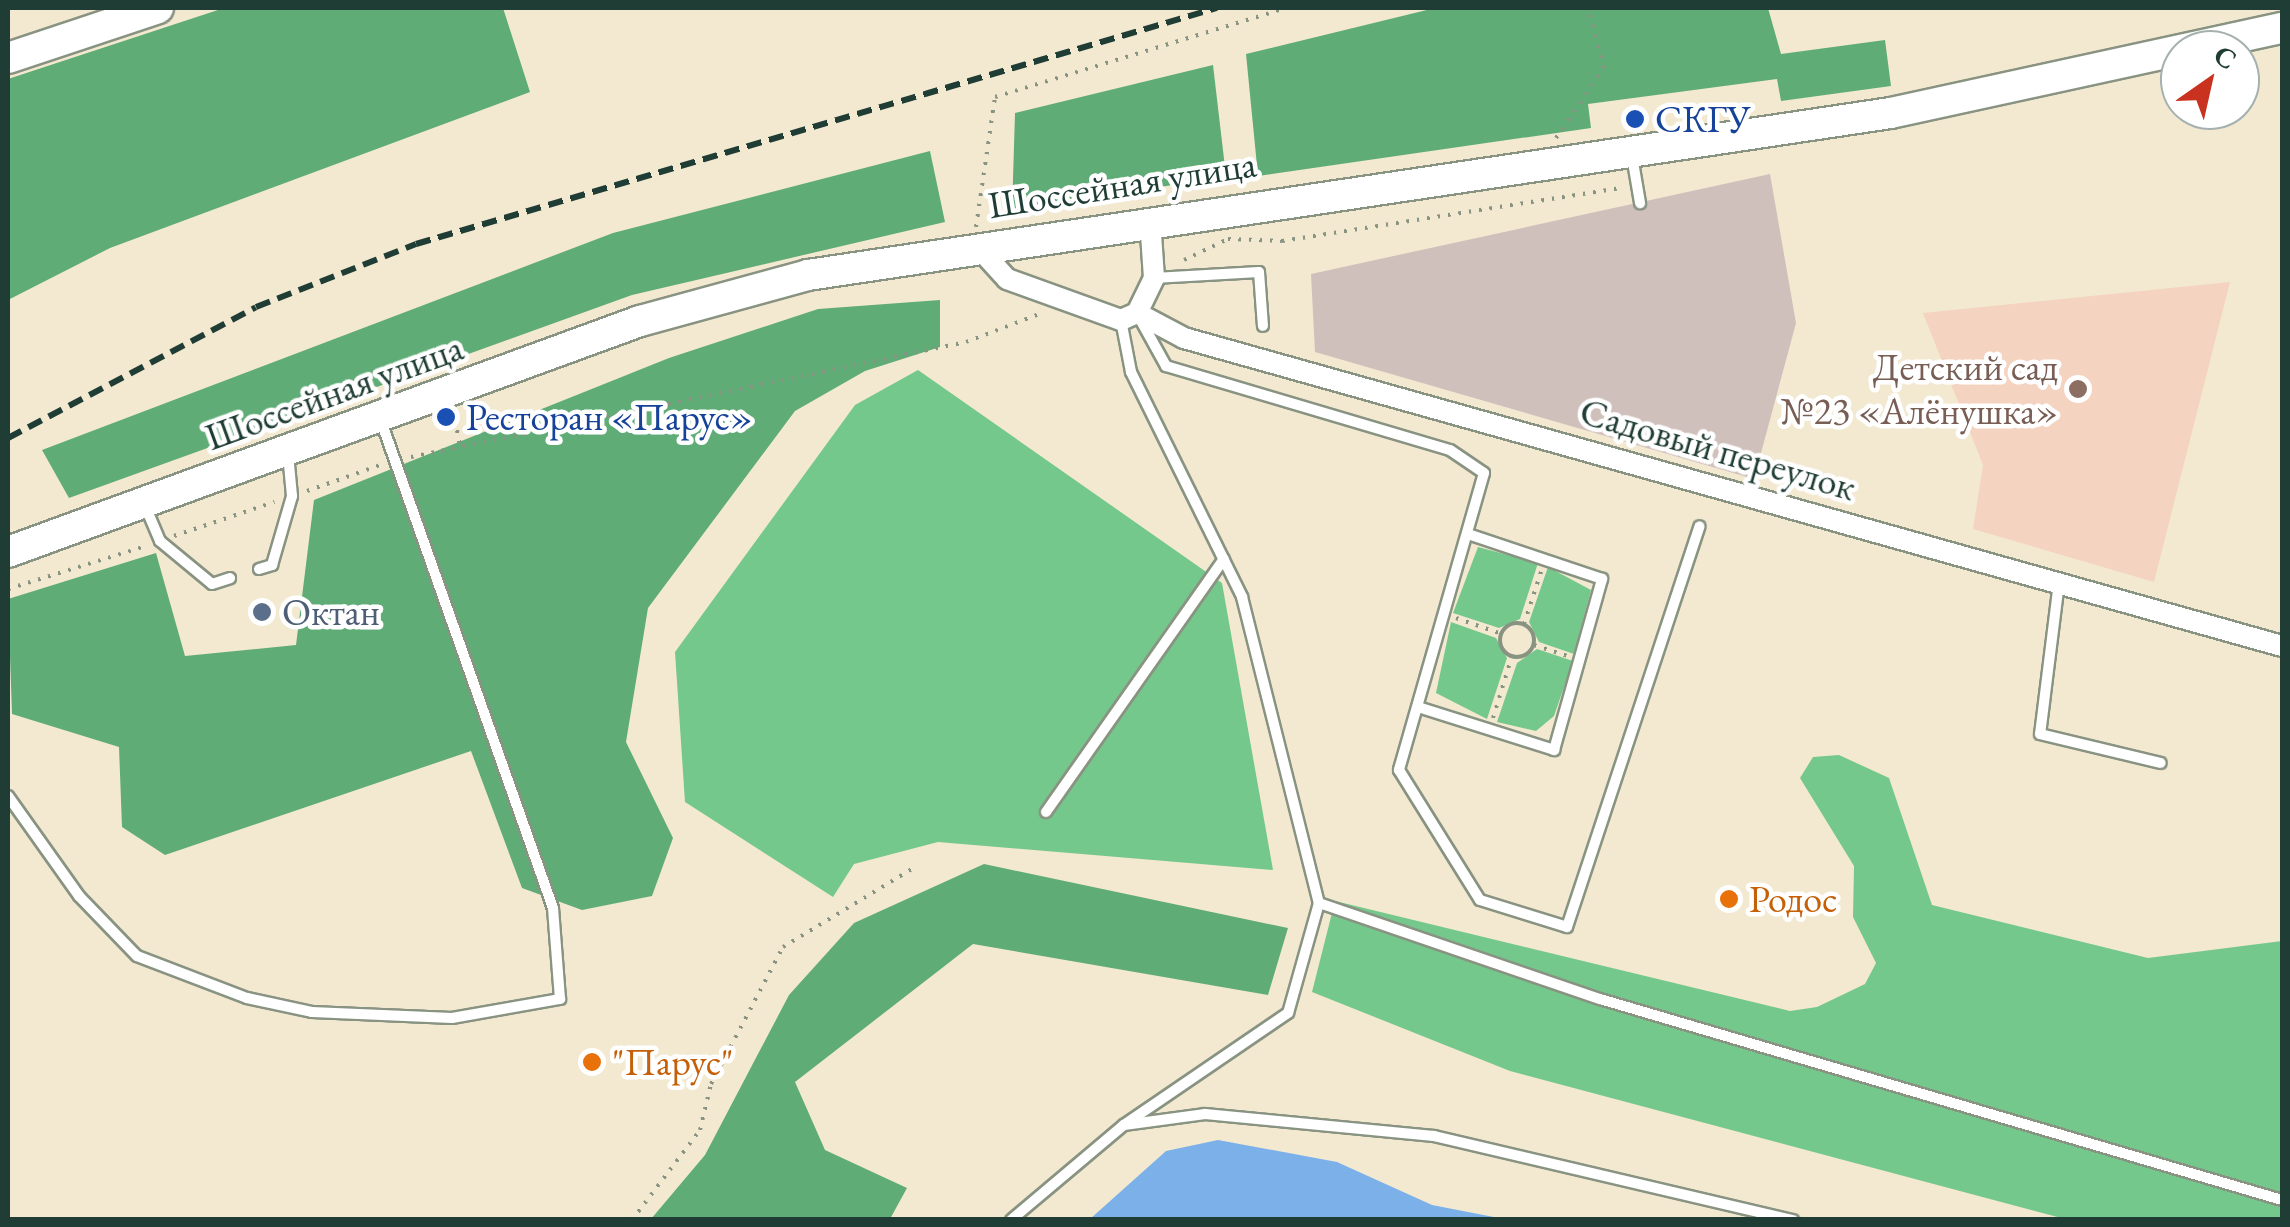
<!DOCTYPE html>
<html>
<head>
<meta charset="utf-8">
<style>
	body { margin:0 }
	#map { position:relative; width:2290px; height:1227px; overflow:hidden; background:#f3e9d1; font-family:"EB Garamond",serif }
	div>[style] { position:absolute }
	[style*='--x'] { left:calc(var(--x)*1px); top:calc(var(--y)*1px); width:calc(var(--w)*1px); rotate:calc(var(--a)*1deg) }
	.built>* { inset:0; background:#f4d3c0 }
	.industrial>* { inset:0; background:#d0c0bc }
	.green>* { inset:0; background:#75c88b }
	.forest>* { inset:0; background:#60ac77 }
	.water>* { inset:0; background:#7cb0e9 }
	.path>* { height:4px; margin-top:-2px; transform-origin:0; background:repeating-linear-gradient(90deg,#899382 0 2.5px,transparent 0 10.5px) }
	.path>.ring { margin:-2px; padding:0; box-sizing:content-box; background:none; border:4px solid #899382; border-radius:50% }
	.roads { filter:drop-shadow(2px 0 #899382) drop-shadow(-2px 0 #899382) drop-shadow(0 2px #899382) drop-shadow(0 -2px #899382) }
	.lane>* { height:10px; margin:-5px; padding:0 5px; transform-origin:5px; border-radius:5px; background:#fff }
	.street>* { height:20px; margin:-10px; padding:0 10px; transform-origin:10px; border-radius:10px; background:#fff }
	.secondary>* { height:30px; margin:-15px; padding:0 15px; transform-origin:15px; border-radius:15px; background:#fff }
	.rail>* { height:6px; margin-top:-3px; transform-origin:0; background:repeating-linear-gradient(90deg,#1f3d34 0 15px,transparent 0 23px) }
	.dots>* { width:28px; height:28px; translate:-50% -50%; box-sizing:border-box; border:5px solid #fff; border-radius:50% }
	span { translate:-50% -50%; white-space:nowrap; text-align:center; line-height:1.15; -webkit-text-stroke:9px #fff; paint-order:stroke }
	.transit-label { font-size:38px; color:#164399 }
	.left { translate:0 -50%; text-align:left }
	.street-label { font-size:38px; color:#1f3d34 }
	.education-label { font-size:38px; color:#785e54 }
	.right { translate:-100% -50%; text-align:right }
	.service-label { font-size:38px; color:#4e5e75 }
	.food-label { font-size:38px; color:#c56008 }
	.frame { position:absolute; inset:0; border:10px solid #1f3d34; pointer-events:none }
	.north { position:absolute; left:2160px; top:30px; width:100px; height:100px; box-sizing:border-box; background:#fff; border:2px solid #a5b1ae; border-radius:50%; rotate:34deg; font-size:28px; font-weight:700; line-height:40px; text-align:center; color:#1f3d34 }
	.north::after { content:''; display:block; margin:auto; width:35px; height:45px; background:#c8321e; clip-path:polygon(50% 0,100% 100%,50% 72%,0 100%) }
</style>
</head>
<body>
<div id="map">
	<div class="built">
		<div style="clip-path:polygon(2230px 282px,2154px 582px,1973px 529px,1983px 465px,1923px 313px)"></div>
	</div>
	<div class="industrial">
		<div style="clip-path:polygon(1770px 174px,1796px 323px,1754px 479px,1315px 352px,1311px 274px)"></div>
	</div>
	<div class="green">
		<div style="clip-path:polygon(918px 370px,1222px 583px,1273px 870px,938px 842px,854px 864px,833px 897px,685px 802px,675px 652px,855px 405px)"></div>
		<div style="clip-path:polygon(1478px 547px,1538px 563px,1520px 619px,1499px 628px,1453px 613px)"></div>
		<div style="clip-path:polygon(1548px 567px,1591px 590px,1574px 654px,1539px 642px,1529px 622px)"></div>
		<div style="clip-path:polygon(1451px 622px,1496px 638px,1507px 658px,1487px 719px,1436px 693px)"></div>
		<div style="clip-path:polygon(1537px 649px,1573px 661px,1554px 716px,1536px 731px,1497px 722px,1517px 663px)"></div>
		<div style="clip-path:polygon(1839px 755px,1889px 778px,1932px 905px,2148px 958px,2282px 941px,2282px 1219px,2065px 1219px,1510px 1071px,1312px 992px,1335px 901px,1790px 1011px,1817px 1007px,1865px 984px,1876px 963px,1853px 917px,1854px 866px,1800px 778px,1813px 757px)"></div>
	</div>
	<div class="forest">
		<div style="clip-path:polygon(224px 8px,503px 8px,530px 92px,110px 248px,8px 300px,8px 79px)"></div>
		<div style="clip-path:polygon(1435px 8px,1768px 8px,1781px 54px,1885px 40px,1891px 86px,1781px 101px,1777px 79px,1588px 104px,1591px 128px,1258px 176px,1246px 54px)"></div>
		<div style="clip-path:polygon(1213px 65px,1226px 176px,1012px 212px,1015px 113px)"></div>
		<div style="clip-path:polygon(930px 151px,945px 222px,632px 295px,69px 498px,42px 450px,613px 233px)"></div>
		<div style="clip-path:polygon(940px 300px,940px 347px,865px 371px,795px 411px,648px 608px,626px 742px,673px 838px,652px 896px,582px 910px,522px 888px,471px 751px,165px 855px,122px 827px,119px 747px,12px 714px,8px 599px,156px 553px,185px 656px,296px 645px,314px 500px,669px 358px,818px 309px)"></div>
		<div style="clip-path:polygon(984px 864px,1288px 928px,1268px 995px,973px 944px,795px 1082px,825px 1150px,907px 1188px,890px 1219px,651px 1219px,705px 1155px,789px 995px,854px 923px)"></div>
	</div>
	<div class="water">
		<div style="clip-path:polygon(1218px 1140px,1337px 1162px,1432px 1205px,1504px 1219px,1090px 1219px,1166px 1151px)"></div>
	</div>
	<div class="path">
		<div style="--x:1556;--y:138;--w:85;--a:-55.6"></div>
		<div style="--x:1604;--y:68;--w:62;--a:-104.9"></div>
		<div style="--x:976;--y:227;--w:131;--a:-81.7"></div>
		<div style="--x:995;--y:97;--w:304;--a:-17"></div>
		<div style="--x:1184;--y:260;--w:49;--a:-25.5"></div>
		<div style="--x:1228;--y:239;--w:54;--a:2.1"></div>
		<div style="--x:1282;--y:241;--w:343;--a:-8.9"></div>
		<div style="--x:440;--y:423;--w:15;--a:-11"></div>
		<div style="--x:455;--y:420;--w:26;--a:79"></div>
		<div style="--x:411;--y:457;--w:567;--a:-11.71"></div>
		<div style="--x:966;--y:342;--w:78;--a:-21"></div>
		<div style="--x:307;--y:491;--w:81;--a:-19.6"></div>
		<div style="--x:174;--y:536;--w:106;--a:-18.8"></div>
		<div style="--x:8;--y:589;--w:145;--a:-17.3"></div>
		<div style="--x:1456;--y:618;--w:49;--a:19.2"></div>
		<div class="ring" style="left:1500px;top:623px;width:30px;height:30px"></div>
		<div style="--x:1524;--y:624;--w:55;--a:-71.9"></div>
		<div style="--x:1534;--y:645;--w:35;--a:18"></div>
		<div style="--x:1493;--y:718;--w:65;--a:-73"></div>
		<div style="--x:632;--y:1220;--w:113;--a:-52.9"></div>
		<div style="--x:700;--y:1130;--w:47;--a:-76.6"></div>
		<div style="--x:711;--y:1084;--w:155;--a:-62.3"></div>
		<div style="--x:783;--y:947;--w:154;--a:-31.2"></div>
	</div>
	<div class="roads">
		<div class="lane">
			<div style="--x:1632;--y:156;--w:48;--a:80.3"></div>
			<div style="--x:1154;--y:278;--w:105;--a:-3.3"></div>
			<div style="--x:1259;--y:272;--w:54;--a:85.8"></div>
			<div style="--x:1140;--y:319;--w:54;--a:61"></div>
			<div style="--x:1166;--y:366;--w:296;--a:16.5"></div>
			<div style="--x:1450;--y:450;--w:41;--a:34.1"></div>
			<div style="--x:1484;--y:473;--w:309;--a:106"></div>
			<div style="--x:1399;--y:770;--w:153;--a:58.1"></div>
			<div style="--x:1480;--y:900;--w:91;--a:17.2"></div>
			<div style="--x:1567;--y:927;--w:422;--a:-71.7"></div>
			<div style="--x:1121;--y:320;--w:53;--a:79.1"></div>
			<div style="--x:1131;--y:372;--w:251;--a:63.7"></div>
			<div style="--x:1242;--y:597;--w:316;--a:75.9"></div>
			<div style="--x:1319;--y:903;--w:114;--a:105.7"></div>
			<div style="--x:1288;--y:1013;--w:199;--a:145.7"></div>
			<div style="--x:146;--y:508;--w:36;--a:67"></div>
			<div style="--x:160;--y:541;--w:67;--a:39.6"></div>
			<div style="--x:212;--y:584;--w:19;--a:-18"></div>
			<div style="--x:259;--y:569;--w:14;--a:-17"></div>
			<div style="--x:272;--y:565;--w:72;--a:-73.8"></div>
			<div style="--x:292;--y:496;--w:42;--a:-95.4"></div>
			<div style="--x:2059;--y:582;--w:153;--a:97.1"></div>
			<div style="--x:2040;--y:734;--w:124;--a:13.5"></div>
			<div style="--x:1418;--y:707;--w:143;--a:17.5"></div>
			<div style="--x:1554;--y:750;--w:178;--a:-74.3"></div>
			<div style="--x:1602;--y:579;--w:138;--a:-161.4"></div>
			<div style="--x:8;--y:796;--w:123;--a:54.6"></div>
			<div style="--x:79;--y:896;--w:83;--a:46"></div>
			<div style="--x:137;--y:956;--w:118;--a:20.9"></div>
			<div style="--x:247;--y:998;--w:66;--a:12.2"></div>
			<div style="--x:312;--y:1012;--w:140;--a:2.5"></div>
			<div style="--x:452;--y:1018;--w:110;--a:-10"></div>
			<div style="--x:560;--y:999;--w:91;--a:-94.4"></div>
			<div style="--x:553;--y:908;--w:516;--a:-109.45"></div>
			<div style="--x:1046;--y:812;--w:309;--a:-54.9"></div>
			<div style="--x:1319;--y:903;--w:297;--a:18.9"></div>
			<div style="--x:1600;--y:999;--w:711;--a:16.42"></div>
			<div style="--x:1011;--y:1220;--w:148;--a:-40.1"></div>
			<div style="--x:1124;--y:1125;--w:82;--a:-7.7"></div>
			<div style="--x:1205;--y:1114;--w:230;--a:5.5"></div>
			<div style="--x:1434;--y:1136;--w:369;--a:13.2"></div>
		</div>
		<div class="street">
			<div style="--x:978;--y:247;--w:43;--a:47.8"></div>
			<div style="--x:1007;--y:279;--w:121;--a:19.8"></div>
			<div style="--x:1121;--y:320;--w:17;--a:-24"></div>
			<div style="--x:1137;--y:313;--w:39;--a:-64"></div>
			<div style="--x:1154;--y:278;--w:58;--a:-93.9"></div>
			<div style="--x:1137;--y:313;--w:53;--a:28"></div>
			<div style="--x:1184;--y:338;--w:1140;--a:15.67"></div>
		</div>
		<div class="secondary">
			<div style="--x:8;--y:58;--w:158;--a:-18.4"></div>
			<div style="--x:8;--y:552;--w:673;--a:-20.08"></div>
			<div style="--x:640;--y:321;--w:174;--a:-15.3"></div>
			<div style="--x:808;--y:275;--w:1095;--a:-8.51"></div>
			<div style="--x:1891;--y:113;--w:400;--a:-12.3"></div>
		</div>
	</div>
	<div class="rail">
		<div style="--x:8;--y:438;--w:280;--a:-27.8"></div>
		<div style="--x:256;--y:307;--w:172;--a:-21.5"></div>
		<div style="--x:416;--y:244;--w:835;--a:-16.42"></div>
	</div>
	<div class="dots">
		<div style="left:1635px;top:119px;background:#1a4fb4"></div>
		<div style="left:2078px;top:389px;background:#8d6e63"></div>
		<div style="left:446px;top:417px;background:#1a4fb4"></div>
		<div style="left:262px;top:612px;background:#5c6f8a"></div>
		<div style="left:1729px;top:899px;background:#e8710a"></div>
		<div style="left:592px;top:1062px;background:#e8710a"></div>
	</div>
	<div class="transit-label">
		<span class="left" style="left:1655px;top:119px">СКГУ</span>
		<span class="left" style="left:466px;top:417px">Ресторан «Парус»</span>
	</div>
	<div class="street-label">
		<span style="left:1122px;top:184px;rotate:-9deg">Шоссейная улица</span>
		<span style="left:334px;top:392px;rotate:-20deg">Шоссейная улица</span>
		<span style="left:1718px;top:449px;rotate:16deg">Садовый переулок</span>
	</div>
	<div class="education-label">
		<span class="right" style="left:2058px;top:389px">Детский сад<br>№23 «Алёнушка»</span>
	</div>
	<div class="service-label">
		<span class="left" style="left:282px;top:612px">Октан</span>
	</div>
	<div class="food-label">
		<span class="left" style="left:1749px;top:899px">Родос</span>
		<span class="left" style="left:612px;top:1062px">"Парус"</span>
	</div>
	<div class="frame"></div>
	<div class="north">С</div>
</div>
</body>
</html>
